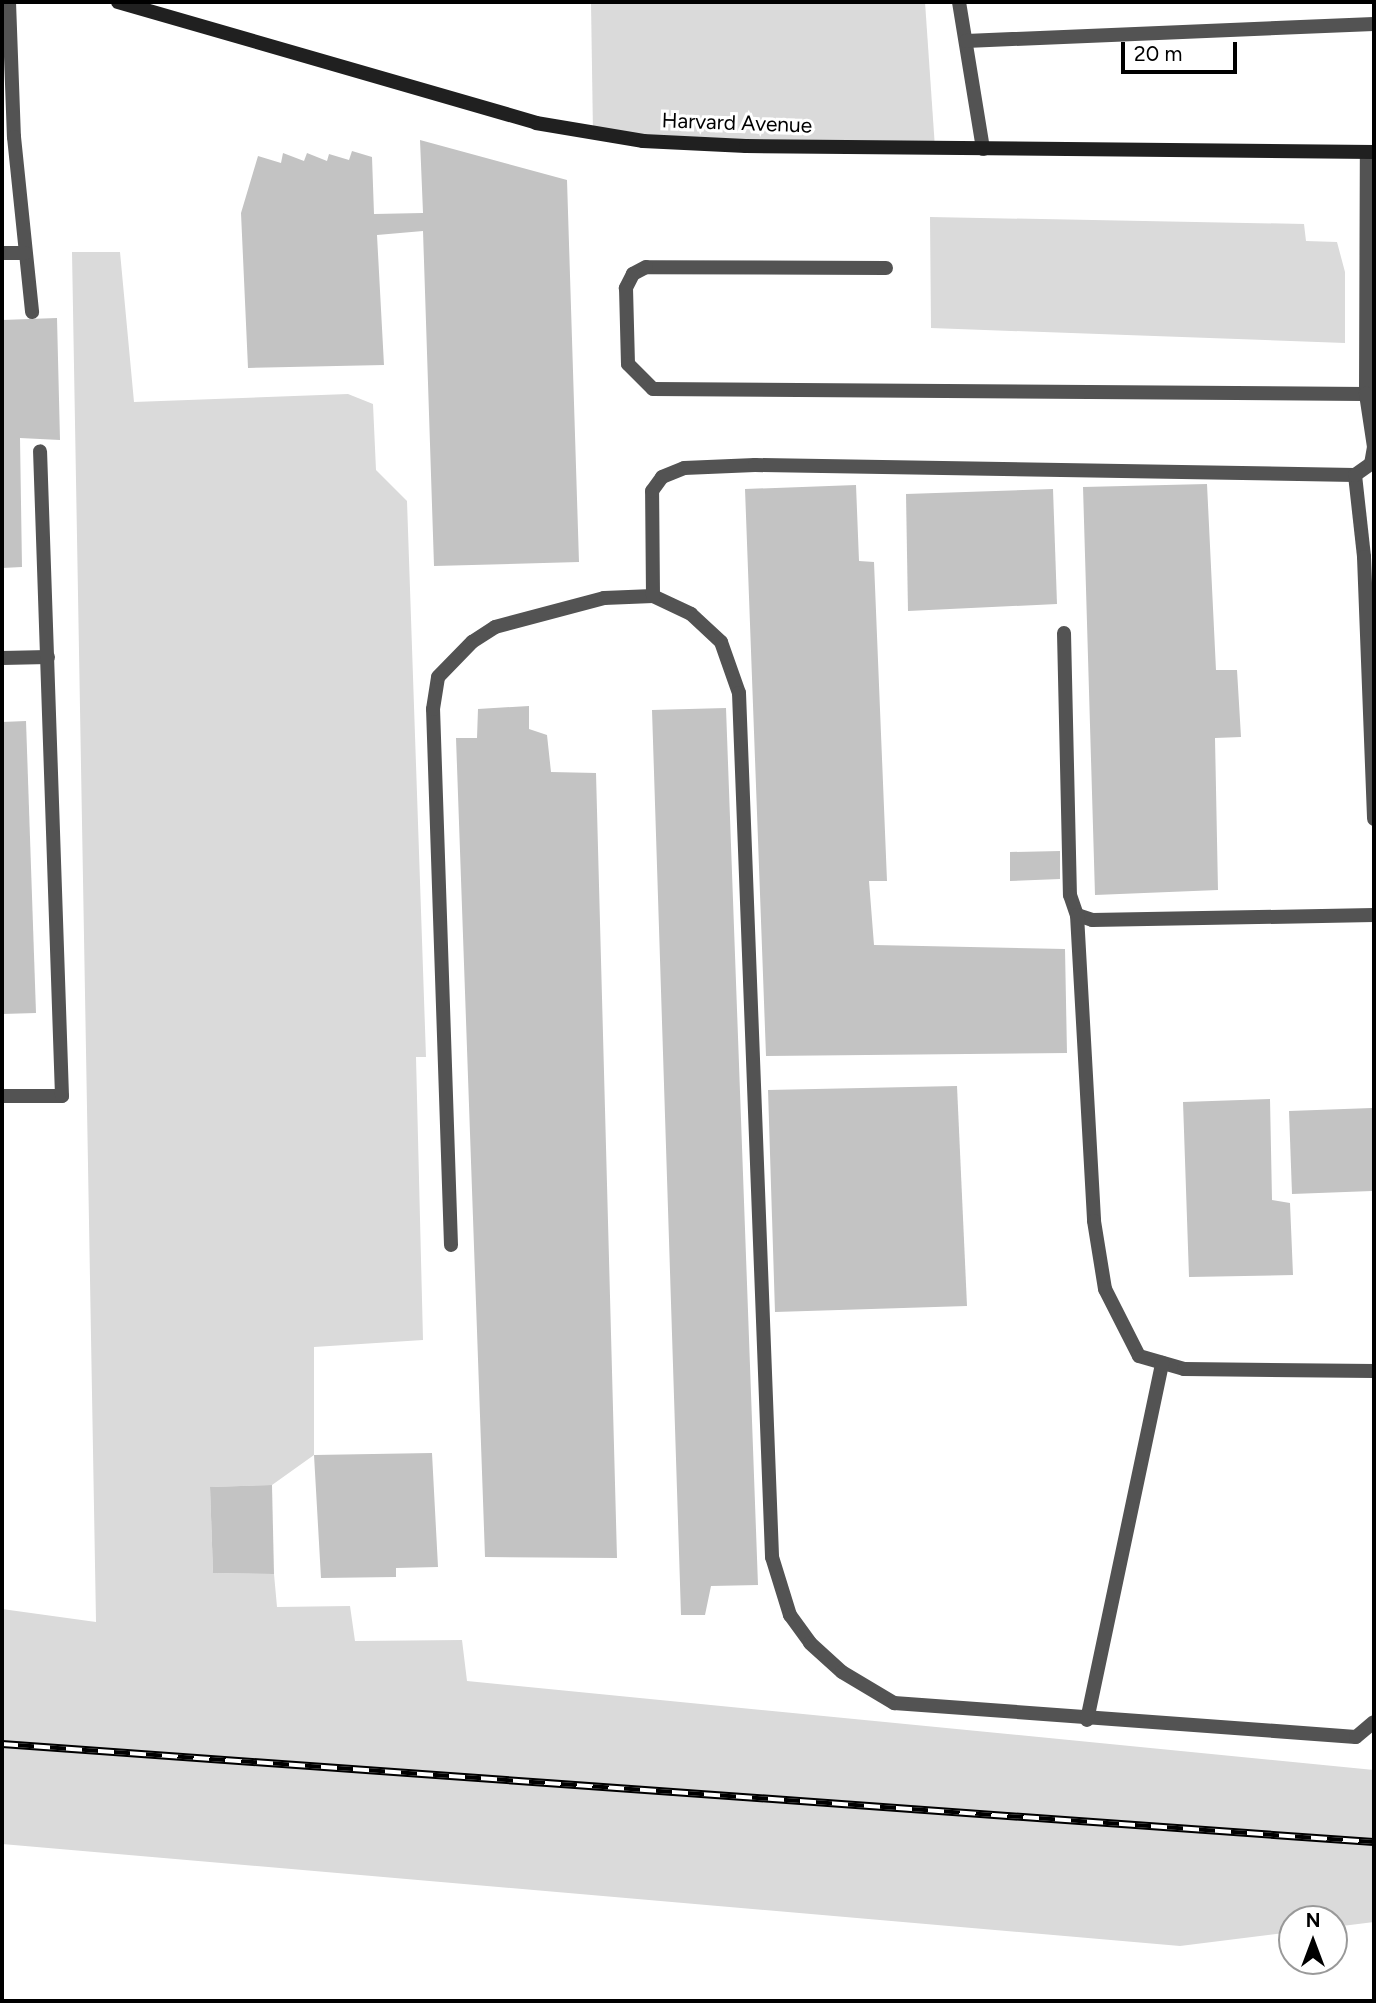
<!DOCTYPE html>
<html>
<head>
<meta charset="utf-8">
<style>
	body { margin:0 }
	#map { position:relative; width:1376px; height:2003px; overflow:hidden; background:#fff; font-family:Figtree,sans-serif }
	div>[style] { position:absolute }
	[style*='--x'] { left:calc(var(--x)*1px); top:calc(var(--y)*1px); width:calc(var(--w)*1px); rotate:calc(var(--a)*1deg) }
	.green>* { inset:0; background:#dadada }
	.building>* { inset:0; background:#c3c3c3 }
	.service>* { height:14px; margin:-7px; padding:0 7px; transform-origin:7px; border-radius:7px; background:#535353 }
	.secondary>* { height:14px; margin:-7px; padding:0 7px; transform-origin:7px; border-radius:7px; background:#202020 }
	.rail>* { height:8px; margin-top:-4px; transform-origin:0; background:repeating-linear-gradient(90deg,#fff 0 16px,#000 0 32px); box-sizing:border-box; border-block:2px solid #000 }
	span { translate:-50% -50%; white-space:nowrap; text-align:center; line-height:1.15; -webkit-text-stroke:6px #fff; paint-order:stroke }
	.street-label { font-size:21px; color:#000 }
	.frame { position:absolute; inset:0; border:4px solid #000; pointer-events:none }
	.north { position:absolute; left:1278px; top:1905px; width:70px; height:70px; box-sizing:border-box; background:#fff; border:2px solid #999; border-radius:50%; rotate:0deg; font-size:19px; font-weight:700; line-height:28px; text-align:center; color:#000 }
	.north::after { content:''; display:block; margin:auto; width:24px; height:32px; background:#000; clip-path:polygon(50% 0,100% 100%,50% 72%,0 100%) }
	.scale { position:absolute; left:1121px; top:42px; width:116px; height:32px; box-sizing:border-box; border:4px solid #000; border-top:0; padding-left:9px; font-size:21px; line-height:24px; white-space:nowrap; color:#000; -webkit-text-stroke:5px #fff; paint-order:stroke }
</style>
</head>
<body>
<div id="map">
	<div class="green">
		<div style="clip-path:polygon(591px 2px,925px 2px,935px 148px,593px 134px)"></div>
		<div style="clip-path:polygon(930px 217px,1304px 224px,1306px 241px,1337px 242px,1345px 272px,1345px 343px,931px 328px)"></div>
		<div style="clip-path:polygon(72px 252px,120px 252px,134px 402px,348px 394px,373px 404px,376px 470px,407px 501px,426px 1057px,416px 1057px,423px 1340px,314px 1347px,314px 1455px,272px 1485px,210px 1487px,213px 1573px,274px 1574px,277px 1607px,350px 1606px,355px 1641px,462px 1640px,467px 1681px,1374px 1770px,1374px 1922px,1334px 1927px,1334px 1919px,1292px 1919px,1292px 1932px,1180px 1946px,2px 1844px,2px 1609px,96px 1622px)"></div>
	</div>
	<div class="building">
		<div style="clip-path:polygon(420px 140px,567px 180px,579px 562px,434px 566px,423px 231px,377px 235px,384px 365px,248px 368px,241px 213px,258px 156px,281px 163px,283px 153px,304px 161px,307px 153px,327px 161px,329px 154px,349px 160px,352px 151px,372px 157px,374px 214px,423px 213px)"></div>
		<div style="clip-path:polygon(57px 318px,60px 440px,20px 438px,22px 567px,2px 568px,2px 320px)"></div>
		<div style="clip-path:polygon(1207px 484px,1216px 670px,1237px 670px,1241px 737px,1215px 738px,1218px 890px,1095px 895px,1083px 487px)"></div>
		<div style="clip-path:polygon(856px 485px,859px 561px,874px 562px,887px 881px,869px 881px,874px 945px,1065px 949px,1067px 1053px,766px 1056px,745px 489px)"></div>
		<div style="clip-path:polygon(1053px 489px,1057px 604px,908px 611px,906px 494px)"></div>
		<div style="clip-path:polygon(529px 706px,529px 729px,547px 735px,551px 772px,596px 773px,617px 1558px,485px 1557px,456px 738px,477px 738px,478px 709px)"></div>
		<div style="clip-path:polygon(726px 708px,758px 1585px,711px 1586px,705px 1615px,681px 1615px,652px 710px)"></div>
		<div style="clip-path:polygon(26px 721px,36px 1013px,2px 1014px,2px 722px)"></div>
		<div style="clip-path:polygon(1060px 851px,1060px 879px,1010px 881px,1010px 852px)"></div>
		<div style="clip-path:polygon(957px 1086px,967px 1306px,775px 1312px,768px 1090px)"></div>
		<div style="clip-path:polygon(1270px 1099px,1272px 1200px,1290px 1203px,1293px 1275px,1189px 1277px,1183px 1102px)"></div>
		<div style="clip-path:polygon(1372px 1108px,1372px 1191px,1292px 1194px,1289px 1111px)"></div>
		<div style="clip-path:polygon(432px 1453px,438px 1567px,396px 1568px,396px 1577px,321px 1578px,314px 1455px)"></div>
		<div style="clip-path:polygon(272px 1485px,274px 1574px,213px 1573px,210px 1487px)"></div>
	</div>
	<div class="service">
		<div style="--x:9;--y:2;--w:135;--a:87.9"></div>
		<div style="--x:14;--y:137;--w:176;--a:84.1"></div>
		<div style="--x:959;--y:2;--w:149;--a:80.7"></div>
		<div style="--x:966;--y:41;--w:408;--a:-2.4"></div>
		<div style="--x:2;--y:253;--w:23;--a:0"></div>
		<div style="--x:886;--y:268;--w:240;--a:-179.8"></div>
		<div style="--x:646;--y:267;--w:15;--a:152"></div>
		<div style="--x:633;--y:274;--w:16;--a:117"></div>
		<div style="--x:626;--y:288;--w:76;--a:88.5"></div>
		<div style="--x:628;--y:364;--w:35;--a:45"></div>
		<div style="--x:653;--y:389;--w:713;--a:0.4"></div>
		<div style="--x:1366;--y:394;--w:242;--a:-89.8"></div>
		<div style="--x:1355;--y:475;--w:82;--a:83.7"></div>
		<div style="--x:1364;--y:557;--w:262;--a:87.8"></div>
		<div style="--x:653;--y:596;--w:42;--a:25.3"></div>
		<div style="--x:691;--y:614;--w:41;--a:43"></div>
		<div style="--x:721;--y:642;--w:54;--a:70.6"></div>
		<div style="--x:739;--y:693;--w:865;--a:87.81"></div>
		<div style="--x:772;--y:1557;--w:61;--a:72.8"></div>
		<div style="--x:790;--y:1615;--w:34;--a:54"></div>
		<div style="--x:810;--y:1643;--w:43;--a:42.2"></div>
		<div style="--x:842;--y:1672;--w:61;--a:30.8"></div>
		<div style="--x:894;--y:1703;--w:463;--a:4.2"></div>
		<div style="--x:1356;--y:1737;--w:23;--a:-40"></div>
		<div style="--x:1064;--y:633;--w:262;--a:88.7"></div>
		<div style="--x:1070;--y:895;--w:21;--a:71"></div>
		<div style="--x:1077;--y:915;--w:16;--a:18"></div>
		<div style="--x:1092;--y:920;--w:282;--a:-1"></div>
		<div style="--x:2;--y:658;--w:46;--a:-1.2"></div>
		<div style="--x:1077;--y:915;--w:306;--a:86.8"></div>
		<div style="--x:1094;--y:1221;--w:69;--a:80.8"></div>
		<div style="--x:1105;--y:1289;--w:75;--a:63.1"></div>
		<div style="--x:1139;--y:1356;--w:47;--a:16.1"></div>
		<div style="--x:1184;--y:1369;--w:190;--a:0.6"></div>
		<div style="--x:2;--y:1096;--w:60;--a:0"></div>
		<div style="--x:62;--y:1096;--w:645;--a:-91.95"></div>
		<div style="--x:451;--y:1245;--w:536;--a:-91.92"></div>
		<div style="--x:433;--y:709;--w:32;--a:-81"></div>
		<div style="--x:438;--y:677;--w:49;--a:-45.8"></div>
		<div style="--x:472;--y:642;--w:27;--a:-33"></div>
		<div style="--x:495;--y:627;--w:113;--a:-14.9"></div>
		<div style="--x:604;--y:598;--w:49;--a:-2.3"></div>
		<div style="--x:653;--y:596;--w:105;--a:-90.5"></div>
		<div style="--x:652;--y:491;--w:17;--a:-54"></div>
		<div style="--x:662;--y:477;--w:24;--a:-22"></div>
		<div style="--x:684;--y:468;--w:71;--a:-2.4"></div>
		<div style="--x:755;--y:465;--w:600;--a:0.95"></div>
		<div style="--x:1355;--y:475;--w:19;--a:-35"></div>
		<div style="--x:1371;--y:464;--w:17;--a:-80"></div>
		<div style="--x:1374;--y:447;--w:54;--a:-98.6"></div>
		<div style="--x:1087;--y:1720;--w:365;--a:-78.1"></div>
	</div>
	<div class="secondary">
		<div style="--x:118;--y:2;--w:435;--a:16.1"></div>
		<div style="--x:536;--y:123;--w:109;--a:9.5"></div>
		<div style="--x:643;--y:141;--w:103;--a:2.8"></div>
		<div style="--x:746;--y:146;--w:628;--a:0.55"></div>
	</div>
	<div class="rail">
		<div style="--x:2;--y:1744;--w:1375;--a:4.09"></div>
	</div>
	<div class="street-label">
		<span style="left:737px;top:123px;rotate:2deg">Harvard Avenue</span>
	</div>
	<div class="frame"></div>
	<div class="north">N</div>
	<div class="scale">20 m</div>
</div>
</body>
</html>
